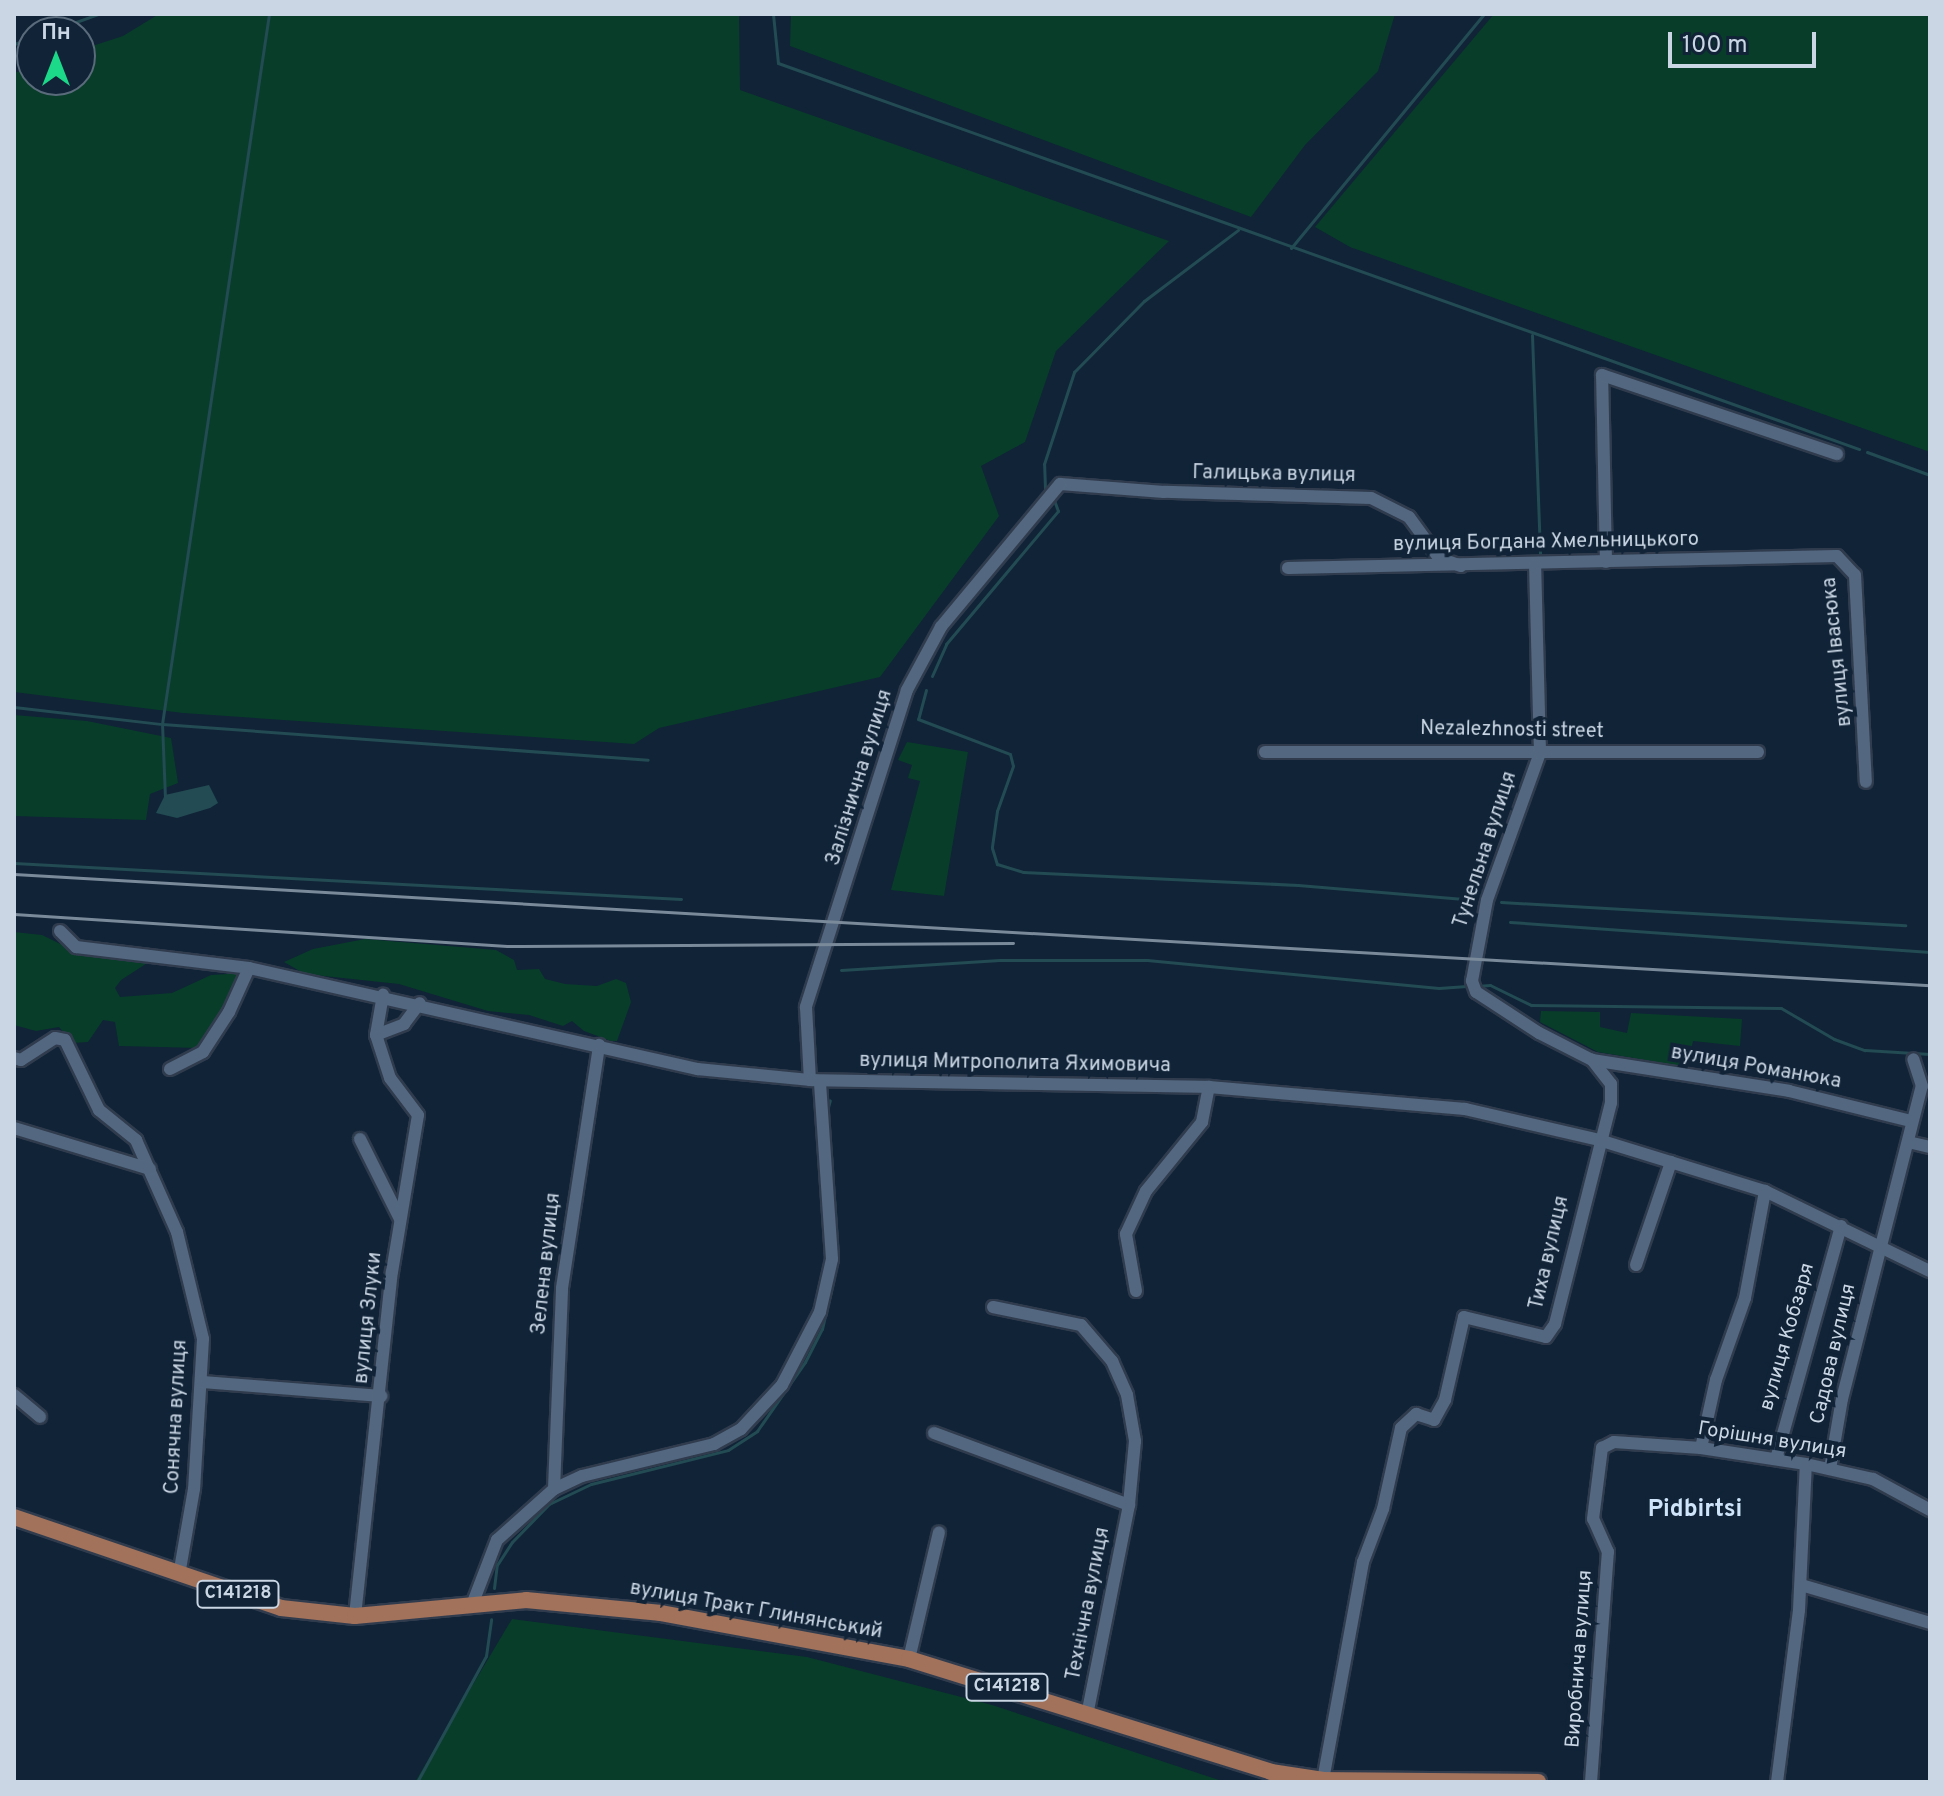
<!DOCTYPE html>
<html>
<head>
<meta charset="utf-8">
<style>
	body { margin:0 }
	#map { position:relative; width:1944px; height:1796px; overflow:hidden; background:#102337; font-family:Overpass,sans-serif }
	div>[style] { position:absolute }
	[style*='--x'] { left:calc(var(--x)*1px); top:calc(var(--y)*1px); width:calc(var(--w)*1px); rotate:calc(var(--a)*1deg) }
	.green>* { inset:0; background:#083d29 }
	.water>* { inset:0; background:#234b53 }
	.stream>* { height:3px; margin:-1.5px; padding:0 1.5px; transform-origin:1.5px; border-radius:1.5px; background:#234b53 }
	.roads { filter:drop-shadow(2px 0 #303c4e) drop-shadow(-2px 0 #303c4e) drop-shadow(0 2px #303c4e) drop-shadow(0 -2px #303c4e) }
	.minor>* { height:12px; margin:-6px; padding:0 6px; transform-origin:6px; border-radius:6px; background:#536880 }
	.major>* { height:16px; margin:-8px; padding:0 8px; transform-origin:8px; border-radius:8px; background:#a2725b }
	.rail>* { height:3px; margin:-1.5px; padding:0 1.5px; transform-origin:1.5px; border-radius:1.5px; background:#7b8a9a }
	span { translate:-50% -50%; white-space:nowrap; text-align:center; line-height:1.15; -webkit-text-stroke:8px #102337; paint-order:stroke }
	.shield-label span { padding:2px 6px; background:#102337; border:2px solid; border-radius:6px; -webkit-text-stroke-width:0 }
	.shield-label { font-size:18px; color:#cad6e4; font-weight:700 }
	.street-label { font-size:20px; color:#cad6e4 }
	.quarter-label { font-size:24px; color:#cfe3f9; font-weight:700 }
	.frame { position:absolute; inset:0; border:16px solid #cad6e4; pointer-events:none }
	.north { position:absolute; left:16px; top:16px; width:80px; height:80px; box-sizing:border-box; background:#102337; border:2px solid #5a6b7c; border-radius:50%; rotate:0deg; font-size:22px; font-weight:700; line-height:32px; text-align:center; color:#cad6e4 }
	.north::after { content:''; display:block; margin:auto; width:28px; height:36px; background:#1bd988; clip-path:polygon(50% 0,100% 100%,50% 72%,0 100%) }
	.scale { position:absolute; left:1668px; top:32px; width:148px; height:36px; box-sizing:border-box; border:4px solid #cad6e4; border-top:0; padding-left:10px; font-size:24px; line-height:28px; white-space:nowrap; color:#cad6e4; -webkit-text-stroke:6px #102337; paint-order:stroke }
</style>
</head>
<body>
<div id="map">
	<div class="green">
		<div style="clip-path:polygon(159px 14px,739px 14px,740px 90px,1169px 241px,1056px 351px,1025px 442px,981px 466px,999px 516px,880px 677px,659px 728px,634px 744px,183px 713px,14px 692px,14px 73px,32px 67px,32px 80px,80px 80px,80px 50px,123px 36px)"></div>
		<div style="clip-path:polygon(791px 14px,1395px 14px,1378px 71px,1305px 145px,1251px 217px,790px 46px)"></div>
		<div style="clip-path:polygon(1494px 14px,1930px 14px,1930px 452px,1350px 247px,1315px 227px)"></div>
		<div style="clip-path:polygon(14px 715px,87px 721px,171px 738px,178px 783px,150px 794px,146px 820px,14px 816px)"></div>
		<div style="clip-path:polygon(907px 742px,968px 752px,944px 896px,891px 890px,920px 781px,908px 778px,912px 765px,898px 760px)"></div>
		<div style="clip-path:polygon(14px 932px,42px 935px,85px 956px,152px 960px,121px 980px,115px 988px,120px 997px,172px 993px,211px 975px,244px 973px,200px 1048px,119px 1046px,115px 1022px,103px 1020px,88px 1042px,73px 1043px,59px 1027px,36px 1031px,14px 1025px)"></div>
		<div style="clip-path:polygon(365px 939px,496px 950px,514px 960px,517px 970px,539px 969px,545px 979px,565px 984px,597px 986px,616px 979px,626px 983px,631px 1002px,617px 1041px,611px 1041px,584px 1031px,572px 1021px,563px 1026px,529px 1015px,488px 1011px,399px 984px,305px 974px,284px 962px,313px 949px)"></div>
		<div style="clip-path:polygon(1541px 1011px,1600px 1012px,1600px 1027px,1627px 1033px,1631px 1013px,1742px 1019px,1740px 1046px,1693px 1041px,1687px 1067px,1598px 1052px,1540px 1022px)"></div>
		<div style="clip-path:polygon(512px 1619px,807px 1657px,992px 1705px,1225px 1782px,415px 1782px)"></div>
	</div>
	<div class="water">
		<div style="clip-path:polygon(209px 785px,218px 803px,210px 808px,177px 818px,156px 813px,165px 795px)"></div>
	</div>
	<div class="stream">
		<div style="--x:773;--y:14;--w:49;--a:84.2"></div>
		<div style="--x:778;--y:63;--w:1148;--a:19.65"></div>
		<div style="--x:48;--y:32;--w:53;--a:-19.8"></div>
		<div style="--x:14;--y:44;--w:19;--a:-18"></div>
		<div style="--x:1291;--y:248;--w:303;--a:-50.5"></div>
		<div style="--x:1532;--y:335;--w:220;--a:87.9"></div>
		<div style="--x:1867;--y:452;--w:67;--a:20.1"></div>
		<div style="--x:1045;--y:489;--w:25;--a:-92"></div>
		<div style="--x:1044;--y:464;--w:97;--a:-71.9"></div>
		<div style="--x:1074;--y:372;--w:100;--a:-45.4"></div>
		<div style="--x:1144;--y:301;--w:118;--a:-37.1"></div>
		<div style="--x:932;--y:676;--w:35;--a:-66"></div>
		<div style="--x:946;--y:644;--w:174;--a:-49.9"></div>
		<div style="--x:1058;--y:511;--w:12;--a:-110"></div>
		<div style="--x:926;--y:690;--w:30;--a:105"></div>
		<div style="--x:918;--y:719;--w:98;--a:20.8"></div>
		<div style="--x:1010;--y:754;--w:12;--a:76"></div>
		<div style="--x:1013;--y:766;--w:48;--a:109.6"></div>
		<div style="--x:997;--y:811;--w:37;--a:98"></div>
		<div style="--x:992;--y:848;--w:17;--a:73"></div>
		<div style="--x:997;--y:864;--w:27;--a:17"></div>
		<div style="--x:1023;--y:872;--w:275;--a:2.7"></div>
		<div style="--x:1298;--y:885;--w:178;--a:4.8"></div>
		<div style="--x:14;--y:707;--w:149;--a:6.6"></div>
		<div style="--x:162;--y:724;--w:487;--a:4.2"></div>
		<div style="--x:165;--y:798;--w:74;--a:-92.3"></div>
		<div style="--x:162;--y:724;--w:718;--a:-81.43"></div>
		<div style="--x:14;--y:863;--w:668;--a:3.09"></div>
		<div style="--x:1501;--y:902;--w:405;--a:3.3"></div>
		<div style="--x:1510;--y:922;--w:421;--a:4.1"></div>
		<div style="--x:841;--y:970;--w:159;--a:-3.6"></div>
		<div style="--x:1000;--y:960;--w:147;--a:0"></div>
		<div style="--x:1147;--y:960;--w:293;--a:5.5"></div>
		<div style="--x:1439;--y:988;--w:31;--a:-4"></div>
		<div style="--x:1477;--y:986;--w:13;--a:-4"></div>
		<div style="--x:1490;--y:985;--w:46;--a:26"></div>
		<div style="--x:1531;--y:1005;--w:250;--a:0.7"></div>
		<div style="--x:1781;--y:1008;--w:61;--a:30.3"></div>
		<div style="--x:1834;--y:1039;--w:33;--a:20"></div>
		<div style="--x:1865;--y:1050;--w:65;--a:3.5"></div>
		<div style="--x:827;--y:1111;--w:11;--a:-75"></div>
		<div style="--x:831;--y:1154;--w:100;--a:86"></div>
		<div style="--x:494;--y:1588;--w:23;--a:-83"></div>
		<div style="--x:497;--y:1565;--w:27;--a:-57"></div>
		<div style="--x:512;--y:1542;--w:53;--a:-45.8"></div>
		<div style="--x:549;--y:1504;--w:47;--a:-25.5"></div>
		<div style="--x:591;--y:1484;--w:141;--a:-13.9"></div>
		<div style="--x:728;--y:1450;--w:35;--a:-33"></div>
		<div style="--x:757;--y:1431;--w:84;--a:-55.2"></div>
		<div style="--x:805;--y:1362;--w:37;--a:-63"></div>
		<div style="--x:822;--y:1329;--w:52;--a:-76.8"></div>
		<div style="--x:417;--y:1782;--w:144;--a:-61.3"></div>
		<div style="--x:486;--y:1656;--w:37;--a:-82"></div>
	</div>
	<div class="roads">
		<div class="minor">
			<div style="--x:1606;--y:562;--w:187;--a:-91.2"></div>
			<div style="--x:1602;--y:375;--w:248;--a:18.6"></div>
			<div style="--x:1461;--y:566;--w:23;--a:-160"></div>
			<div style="--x:1439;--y:558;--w:51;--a:-126.2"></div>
			<div style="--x:1409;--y:517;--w:42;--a:-153.4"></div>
			<div style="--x:1371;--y:498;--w:207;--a:-178.3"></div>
			<div style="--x:1164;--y:492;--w:104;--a:-175.6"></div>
			<div style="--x:1060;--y:484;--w:186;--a:129.8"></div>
			<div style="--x:941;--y:627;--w:72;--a:118.4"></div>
			<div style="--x:907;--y:690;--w:333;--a:107.7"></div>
			<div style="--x:806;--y:1007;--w:73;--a:86.9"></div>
			<div style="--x:810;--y:1080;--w:399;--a:1"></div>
			<div style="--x:1209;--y:1087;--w:257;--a:4.9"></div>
			<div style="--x:1465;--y:1109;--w:138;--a:13"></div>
			<div style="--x:1599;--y:1140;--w:174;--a:17.1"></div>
			<div style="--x:1765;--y:1191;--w:183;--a:25.9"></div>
			<div style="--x:1288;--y:568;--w:549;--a:-1.25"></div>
			<div style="--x:1837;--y:556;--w:26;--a:47"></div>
			<div style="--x:1855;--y:575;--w:207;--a:87"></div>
			<div style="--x:1265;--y:752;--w:493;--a:0"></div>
			<div style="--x:60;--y:931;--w:23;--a:45"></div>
			<div style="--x:76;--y:947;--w:174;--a:6.9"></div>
			<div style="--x:249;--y:968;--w:460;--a:12.7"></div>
			<div style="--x:698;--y:1069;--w:113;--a:5.6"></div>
			<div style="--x:376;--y:1035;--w:41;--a:-80.1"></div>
			<div style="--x:14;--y:1058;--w:7;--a:16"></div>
			<div style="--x:21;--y:1060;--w:40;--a:-32.9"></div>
			<div style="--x:55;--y:1038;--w:10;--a:11"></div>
			<div style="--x:65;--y:1040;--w:78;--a:64.1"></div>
			<div style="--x:99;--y:1110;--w:48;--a:39"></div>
			<div style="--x:136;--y:1140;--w:101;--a:66"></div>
			<div style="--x:177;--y:1232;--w:110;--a:76.3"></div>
			<div style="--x:203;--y:1339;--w:150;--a:93.4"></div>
			<div style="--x:194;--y:1489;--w:87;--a:99.9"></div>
			<div style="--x:1592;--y:1060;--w:199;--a:8.9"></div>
			<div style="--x:1789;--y:1091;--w:126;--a:13.8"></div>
			<div style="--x:170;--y:1069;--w:37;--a:-27"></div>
			<div style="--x:203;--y:1052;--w:48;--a:-57"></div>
			<div style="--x:229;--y:1012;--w:48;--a:-65.6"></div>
			<div style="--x:14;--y:1128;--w:142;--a:16.8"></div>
			<div style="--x:360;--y:1139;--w:89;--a:63.4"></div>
			<div style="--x:1908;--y:1142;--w:23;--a:13"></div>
			<div style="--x:1636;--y:1265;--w:109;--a:-71.2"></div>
			<div style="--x:1136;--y:1291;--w:58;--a:-100"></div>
			<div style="--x:1126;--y:1234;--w:47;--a:-65.1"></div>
			<div style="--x:1146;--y:1191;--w:89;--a:-50.9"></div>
			<div style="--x:1202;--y:1122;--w:36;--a:-79"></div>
			<div style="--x:993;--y:1307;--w:90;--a:11.6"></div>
			<div style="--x:1081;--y:1325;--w:48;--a:49.3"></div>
			<div style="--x:1112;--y:1361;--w:37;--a:66"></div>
			<div style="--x:1127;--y:1395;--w:47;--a:80.1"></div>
			<div style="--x:1135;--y:1441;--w:64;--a:95.4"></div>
			<div style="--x:1129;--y:1505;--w:210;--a:101.3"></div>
			<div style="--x:202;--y:1382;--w:180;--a:4.5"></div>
			<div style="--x:14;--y:1395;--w:34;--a:40"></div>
			<div style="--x:934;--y:1433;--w:208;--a:20.3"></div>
			<div style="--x:1701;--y:1448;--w:70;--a:-77.6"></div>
			<div style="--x:1716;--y:1380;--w:87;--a:-70.5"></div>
			<div style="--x:1745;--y:1298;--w:109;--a:-79.4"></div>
			<div style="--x:1776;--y:1459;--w:242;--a:-74.4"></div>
			<div style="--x:1830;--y:1469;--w:71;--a:-80.3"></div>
			<div style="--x:1842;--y:1399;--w:323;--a:-75.7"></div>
			<div style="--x:1922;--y:1086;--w:28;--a:-108"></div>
			<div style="--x:554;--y:1489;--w:201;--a:-87.7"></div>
			<div style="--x:562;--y:1288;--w:246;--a:-81.3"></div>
			<div style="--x:1801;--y:1585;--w:134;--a:16.4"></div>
			<div style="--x:472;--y:1605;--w:70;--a:-69"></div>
			<div style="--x:497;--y:1540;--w:76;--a:-41.8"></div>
			<div style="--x:554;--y:1489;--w:31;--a:-25"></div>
			<div style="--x:582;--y:1476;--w:136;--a:-13.6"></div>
			<div style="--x:714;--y:1444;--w:31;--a:-29"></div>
			<div style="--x:741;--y:1429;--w:60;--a:-47"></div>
			<div style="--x:782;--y:1385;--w:82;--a:-62.5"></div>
			<div style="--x:820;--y:1312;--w:54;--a:-77.2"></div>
			<div style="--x:832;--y:1259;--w:176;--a:-93.9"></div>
			<div style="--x:355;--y:1616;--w:346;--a:-83.9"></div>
			<div style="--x:392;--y:1272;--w:159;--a:-80.6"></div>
			<div style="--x:418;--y:1115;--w:46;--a:-127.1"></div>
			<div style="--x:390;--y:1078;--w:45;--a:-108"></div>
			<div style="--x:376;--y:1035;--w:30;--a:-21"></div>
			<div style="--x:404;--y:1024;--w:26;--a:-53"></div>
			<div style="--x:909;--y:1659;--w:130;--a:-76.7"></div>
			<div style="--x:1323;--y:1780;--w:222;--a:-79.6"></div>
			<div style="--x:1363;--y:1562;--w:57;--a:-69.3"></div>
			<div style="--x:1383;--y:1509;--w:83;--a:-77.5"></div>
			<div style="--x:1401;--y:1428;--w:21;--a:-43"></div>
			<div style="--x:1416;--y:1414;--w:19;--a:18"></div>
			<div style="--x:1434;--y:1420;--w:23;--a:-61"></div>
			<div style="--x:1445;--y:1400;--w:85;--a:-77.1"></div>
			<div style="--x:1464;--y:1317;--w:84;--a:13.7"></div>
			<div style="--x:1546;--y:1337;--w:16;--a:-55"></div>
			<div style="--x:1555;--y:1324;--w:228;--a:-75.8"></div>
			<div style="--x:1611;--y:1103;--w:19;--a:-90"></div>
			<div style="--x:1611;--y:1084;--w:31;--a:-128"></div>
			<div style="--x:1592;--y:1060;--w:59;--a:-153"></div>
			<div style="--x:1539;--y:1033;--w:75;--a:-146.9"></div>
			<div style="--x:1476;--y:992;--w:12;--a:-110"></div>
			<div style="--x:1472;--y:981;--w:82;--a:-79.5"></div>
			<div style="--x:1487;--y:900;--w:156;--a:-70.2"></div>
			<div style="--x:1540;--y:753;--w:188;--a:-91.5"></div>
			<div style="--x:1591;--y:1782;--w:231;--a:-85.8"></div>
			<div style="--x:1608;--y:1552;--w:36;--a:-114"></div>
			<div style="--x:1593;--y:1519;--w:72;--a:-82.8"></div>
			<div style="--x:1602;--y:1448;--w:13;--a:-27"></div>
			<div style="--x:1614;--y:1442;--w:87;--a:3.9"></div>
			<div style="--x:1701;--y:1448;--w:106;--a:8.7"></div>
			<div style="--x:1806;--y:1464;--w:69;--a:12.6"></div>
			<div style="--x:1873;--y:1479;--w:65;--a:28.5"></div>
			<div style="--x:1777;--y:1782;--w:173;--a:-82.7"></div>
			<div style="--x:1799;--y:1610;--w:146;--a:-87.3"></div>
		</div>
		<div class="major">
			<div style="--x:14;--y:1517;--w:282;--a:18.8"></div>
			<div style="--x:281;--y:1608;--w:74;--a:6.2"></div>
			<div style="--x:355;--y:1616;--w:172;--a:-5.3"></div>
			<div style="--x:526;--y:1600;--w:136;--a:5.5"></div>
			<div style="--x:661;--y:1613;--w:252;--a:10.5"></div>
			<div style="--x:909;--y:1659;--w:379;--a:17.3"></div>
			<div style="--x:1271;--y:1772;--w:53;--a:8.7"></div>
			<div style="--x:1323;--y:1780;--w:215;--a:0.5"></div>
		</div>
	</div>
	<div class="rail">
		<div style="--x:14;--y:874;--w:1919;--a:3.32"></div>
		<div style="--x:14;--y:914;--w:494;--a:3.7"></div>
		<div style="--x:507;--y:946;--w:506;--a:-0.34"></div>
	</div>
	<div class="shield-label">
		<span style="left:238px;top:1594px">С141218</span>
		<span style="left:1007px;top:1687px">С141218</span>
	</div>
	<div class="street-label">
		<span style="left:1274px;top:475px;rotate:1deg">Галицька вулиця</span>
		<span style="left:1546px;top:543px;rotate:-1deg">вулиця Богдана Хмельницького</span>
		<span style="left:1838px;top:652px;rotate:-96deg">вулиця Івасюка</span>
		<span style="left:1512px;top:731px;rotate:1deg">Nezalezhnosti street</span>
		<span style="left:860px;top:778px;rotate:-73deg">Залізнична вулиця</span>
		<span style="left:1486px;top:850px;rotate:-72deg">Тунельна вулиця</span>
		<span style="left:1015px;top:1064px;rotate:1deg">вулиця Митрополита Яхимовича</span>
		<span style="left:1756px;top:1068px;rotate:10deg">вулиця Романюка</span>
		<span style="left:1550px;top:1253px;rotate:-77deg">Тиха вулиця</span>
		<span style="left:547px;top:1264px;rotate:-84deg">Зелена вулиця</span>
		<span style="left:369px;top:1318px;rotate:-84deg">вулиця Злуки</span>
		<span style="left:1788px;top:1337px;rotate:-74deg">вулиця Кобзаря</span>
		<span style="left:1834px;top:1354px;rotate:-77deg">Садова вулиця</span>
		<span style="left:177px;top:1417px;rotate:-87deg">Сонячна вулиця</span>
		<span style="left:1772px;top:1441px;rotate:9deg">Горішня вулиця</span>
		<span style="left:1089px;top:1604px;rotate:-79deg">Технічна вулиця</span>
		<span style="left:756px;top:1611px;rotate:10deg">вулиця Тракт Глинянський</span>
		<span style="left:1580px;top:1659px;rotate:-86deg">Виробнича вулиця</span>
	</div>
	<div class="quarter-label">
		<span style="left:1695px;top:1511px">Pidbirtsi</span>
	</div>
	<div class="frame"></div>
	<div class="north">Пн</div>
	<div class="scale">100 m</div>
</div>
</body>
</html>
